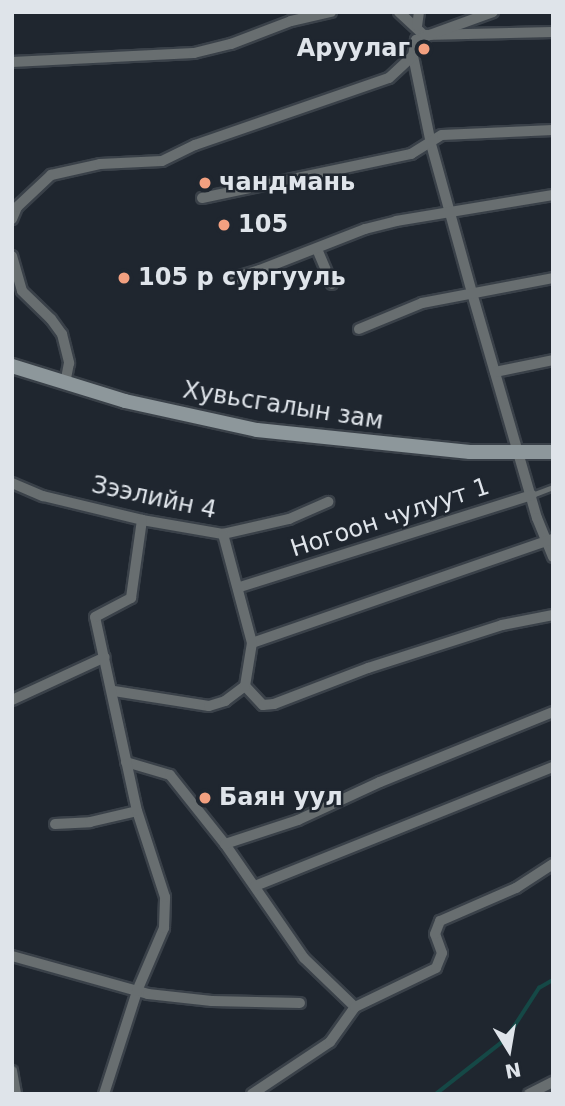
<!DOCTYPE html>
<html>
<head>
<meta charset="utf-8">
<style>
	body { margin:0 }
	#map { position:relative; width:565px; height:1106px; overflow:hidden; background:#1f262f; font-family:"DejaVu Sans",sans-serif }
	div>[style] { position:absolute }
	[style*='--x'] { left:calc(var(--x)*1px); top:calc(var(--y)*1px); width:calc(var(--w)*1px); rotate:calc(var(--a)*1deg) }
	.stream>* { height:3.5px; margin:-1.75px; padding:0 1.75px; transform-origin:1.75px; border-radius:1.75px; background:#154846 }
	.roads { filter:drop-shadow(2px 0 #3a4149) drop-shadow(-2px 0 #3a4149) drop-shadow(0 2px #3a4149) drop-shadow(0 -2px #3a4149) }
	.lane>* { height:5px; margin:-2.5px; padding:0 2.5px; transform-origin:2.5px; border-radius:2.5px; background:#686e70 }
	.street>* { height:10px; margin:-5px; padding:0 5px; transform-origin:5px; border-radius:5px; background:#686e70 }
	.secondary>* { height:14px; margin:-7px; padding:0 7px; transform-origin:7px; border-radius:7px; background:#8d979b }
	.dots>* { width:19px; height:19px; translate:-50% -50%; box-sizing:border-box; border:4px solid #1f262f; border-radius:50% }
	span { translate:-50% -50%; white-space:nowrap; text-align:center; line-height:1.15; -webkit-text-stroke:5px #1f262f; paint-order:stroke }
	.poi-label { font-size:24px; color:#dfe4ea; font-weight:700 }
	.right { translate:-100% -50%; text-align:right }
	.left { translate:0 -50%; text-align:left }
	.street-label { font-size:24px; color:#dfe4ea }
	.frame { position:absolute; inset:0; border:14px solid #dfe4ea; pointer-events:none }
	.north { position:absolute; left:474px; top:1015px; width:70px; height:70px; -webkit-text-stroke:5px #1f262f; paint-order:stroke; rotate:169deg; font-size:19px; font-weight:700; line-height:28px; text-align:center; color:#dfe4ea }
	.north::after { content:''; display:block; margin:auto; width:24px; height:32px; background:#dfe4ea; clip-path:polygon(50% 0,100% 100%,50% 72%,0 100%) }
</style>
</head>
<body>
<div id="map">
	<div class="stream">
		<div style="--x:436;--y:1094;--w:89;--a:-38.2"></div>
		<div style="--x:506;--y:1039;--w:61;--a:-57.1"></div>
		<div style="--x:539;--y:988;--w:16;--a:-30"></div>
	</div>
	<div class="roads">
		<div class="lane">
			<div style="--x:532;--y:495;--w:22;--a:-21"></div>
		</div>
		<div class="street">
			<div style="--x:399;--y:12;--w:34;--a:43"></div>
			<div style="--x:424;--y:35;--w:129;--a:-1.3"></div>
			<div style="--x:493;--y:12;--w:82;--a:160"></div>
			<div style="--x:416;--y:40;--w:16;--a:101"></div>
			<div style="--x:413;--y:56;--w:90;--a:78.4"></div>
			<div style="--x:431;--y:144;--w:155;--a:74.6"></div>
			<div style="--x:472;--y:293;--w:234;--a:73.9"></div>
			<div style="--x:537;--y:518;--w:42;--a:67.7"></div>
			<div style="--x:417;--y:26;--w:14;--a:-82"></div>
			<div style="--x:12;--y:62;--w:182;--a:-2.8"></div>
			<div style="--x:194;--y:53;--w:38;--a:-14"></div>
			<div style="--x:231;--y:44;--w:64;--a:-21"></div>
			<div style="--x:291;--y:21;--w:41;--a:-12.7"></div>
			<div style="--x:202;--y:198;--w:214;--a:-11.9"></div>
			<div style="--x:411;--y:154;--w:36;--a:-32"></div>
			<div style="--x:442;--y:135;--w:111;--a:-2.6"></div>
			<div style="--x:12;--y:219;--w:13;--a:-67"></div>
			<div style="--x:17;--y:207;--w:47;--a:-43.3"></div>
			<div style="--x:51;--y:175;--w:50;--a:-12.7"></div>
			<div style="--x:100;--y:164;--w:62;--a:-2.8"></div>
			<div style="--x:162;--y:161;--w:37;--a:-26"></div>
			<div style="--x:195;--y:145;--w:205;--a:-19.1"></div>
			<div style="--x:389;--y:78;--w:33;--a:-43"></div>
			<div style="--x:317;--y:249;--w:38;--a:67"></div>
			<div style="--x:12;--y:256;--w:36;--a:74"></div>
			<div style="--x:22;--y:291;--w:40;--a:44"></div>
			<div style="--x:51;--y:319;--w:19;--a:54"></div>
			<div style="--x:62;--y:334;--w:30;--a:76"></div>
			<div style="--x:69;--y:363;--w:21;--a:101"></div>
			<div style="--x:230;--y:279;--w:31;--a:-17"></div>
			<div style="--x:260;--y:270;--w:113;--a:-21.3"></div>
			<div style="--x:365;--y:229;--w:32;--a:-14"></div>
			<div style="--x:396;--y:221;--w:159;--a:-9.4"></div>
			<div style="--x:359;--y:329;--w:68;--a:-22.4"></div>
			<div style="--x:422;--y:303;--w:133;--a:-10.8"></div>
			<div style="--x:495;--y:372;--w:59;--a:-11.7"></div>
			<div style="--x:12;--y:483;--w:34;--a:23"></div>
			<div style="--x:43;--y:496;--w:102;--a:13.6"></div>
			<div style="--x:142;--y:520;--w:82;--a:9.8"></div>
			<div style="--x:223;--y:534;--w:68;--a:-12.8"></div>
			<div style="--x:289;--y:519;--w:43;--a:-23.6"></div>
			<div style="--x:240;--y:587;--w:306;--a:-17.5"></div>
			<div style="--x:252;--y:643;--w:318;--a:-19.1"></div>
			<div style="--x:245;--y:686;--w:26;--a:47"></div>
			<div style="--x:263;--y:705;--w:11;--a:-5"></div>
			<div style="--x:274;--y:704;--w:101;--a:-21"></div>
			<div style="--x:368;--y:668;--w:141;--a:-17.8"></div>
			<div style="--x:502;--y:625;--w:52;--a:-11.1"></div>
			<div style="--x:114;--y:691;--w:96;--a:9"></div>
			<div style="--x:209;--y:706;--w:17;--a:-17"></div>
			<div style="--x:225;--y:701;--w:25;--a:-37"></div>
			<div style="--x:245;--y:686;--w:44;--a:-80.8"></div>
			<div style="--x:252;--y:643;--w:113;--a:-104.9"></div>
			<div style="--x:12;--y:700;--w:102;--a:-24.8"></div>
			<div style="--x:126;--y:762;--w:46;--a:16.5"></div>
			<div style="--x:170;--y:775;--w:88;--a:51.4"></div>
			<div style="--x:225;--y:844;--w:139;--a:55.3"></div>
			<div style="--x:304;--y:958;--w:71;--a:43.9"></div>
			<div style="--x:55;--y:824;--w:35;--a:-3"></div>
			<div style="--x:90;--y:822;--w:48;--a:-13.2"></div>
			<div style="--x:225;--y:844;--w:77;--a:-18.2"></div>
			<div style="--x:298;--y:820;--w:90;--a:-24.9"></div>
			<div style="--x:380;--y:782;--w:187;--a:-22"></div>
			<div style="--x:255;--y:886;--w:321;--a:-21.8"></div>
			<div style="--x:12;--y:956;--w:141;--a:15.6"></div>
			<div style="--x:148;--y:994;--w:64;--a:6.2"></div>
			<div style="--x:212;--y:1001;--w:88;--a:1.3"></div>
			<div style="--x:12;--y:1071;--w:23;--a:80"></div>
			<div style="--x:104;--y:1094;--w:108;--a:-72.2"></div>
			<div style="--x:137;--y:991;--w:69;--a:-66.8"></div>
			<div style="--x:164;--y:928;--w:31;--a:-88"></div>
			<div style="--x:165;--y:897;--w:90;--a:-108"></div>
			<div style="--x:137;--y:811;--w:198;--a:-102.2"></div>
			<div style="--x:95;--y:617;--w:41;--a:-27.8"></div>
			<div style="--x:131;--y:598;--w:79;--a:-82"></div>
			<div style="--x:252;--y:1094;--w:94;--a:-33.7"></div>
			<div style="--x:330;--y:1042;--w:43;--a:-54.5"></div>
			<div style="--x:355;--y:1007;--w:90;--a:-25.7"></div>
			<div style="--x:436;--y:968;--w:16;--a:-68"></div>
			<div style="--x:442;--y:953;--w:20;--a:-110"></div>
			<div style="--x:435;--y:934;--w:14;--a:-69"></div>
			<div style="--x:440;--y:921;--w:83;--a:-23.5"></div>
			<div style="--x:516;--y:888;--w:44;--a:-33"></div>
			<div style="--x:529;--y:1094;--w:27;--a:-27"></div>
		</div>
		<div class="secondary">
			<div style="--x:12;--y:366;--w:118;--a:17.2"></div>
			<div style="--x:125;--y:401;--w:135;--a:12.4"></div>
			<div style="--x:257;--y:430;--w:214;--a:5.9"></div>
			<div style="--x:470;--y:452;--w:83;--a:0"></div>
		</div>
	</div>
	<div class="dots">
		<div style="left:424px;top:49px;background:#f2a080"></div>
		<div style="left:205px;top:183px;background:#f2a080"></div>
		<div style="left:224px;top:225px;background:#f2a080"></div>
		<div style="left:124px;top:278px;background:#f2a080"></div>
		<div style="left:205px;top:798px;background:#f2a080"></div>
	</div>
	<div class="poi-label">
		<span class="right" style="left:410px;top:49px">Аруулаг</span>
		<span class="left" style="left:219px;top:183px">чандмань</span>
		<span class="left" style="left:238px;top:225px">105</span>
		<span class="left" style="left:138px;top:278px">105 р сургууль</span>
		<span class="left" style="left:219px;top:798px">Баян уул</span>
	</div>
	<div class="street-label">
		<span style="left:283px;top:406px;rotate:9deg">Хувьсгалын зам</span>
		<span style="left:154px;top:498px;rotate:12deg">Зээлийн 4</span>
		<span style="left:390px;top:518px;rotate:-18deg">Ногоон чулуут 1</span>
	</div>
	<div class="frame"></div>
	<div class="north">N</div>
</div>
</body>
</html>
